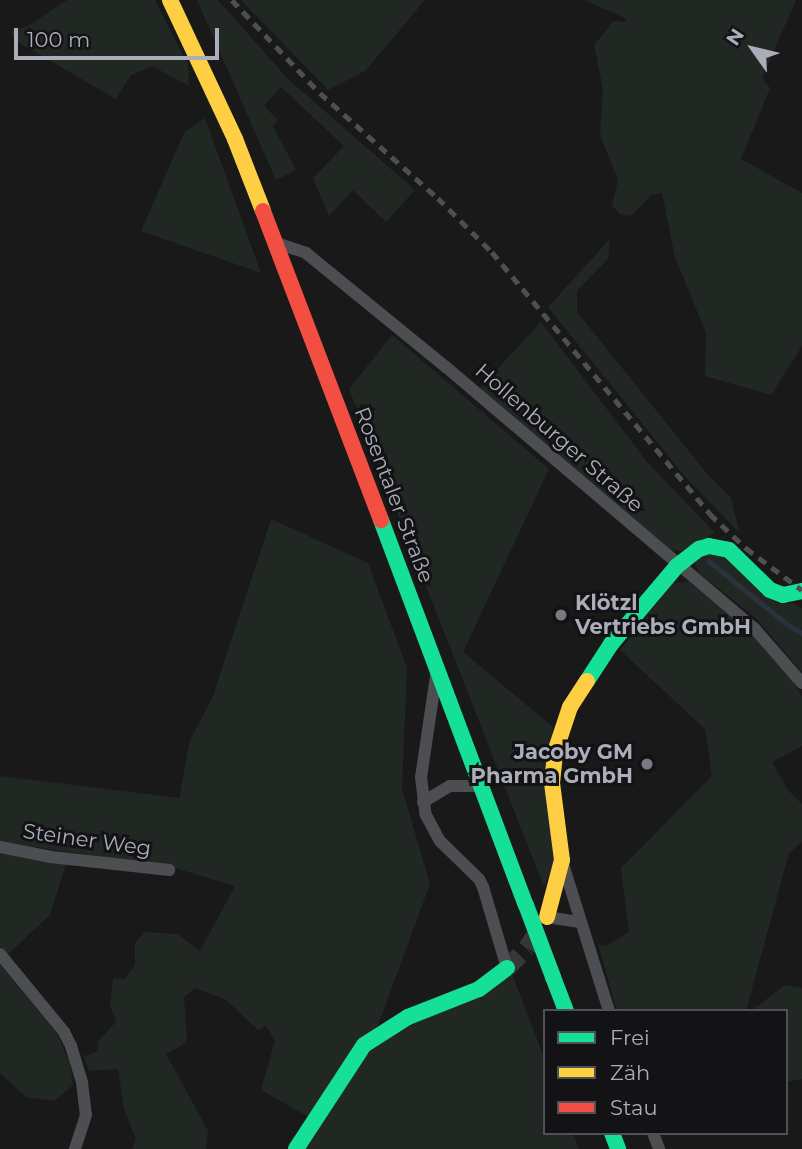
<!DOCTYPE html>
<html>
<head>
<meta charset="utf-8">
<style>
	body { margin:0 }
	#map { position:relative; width:802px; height:1149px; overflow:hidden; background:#191919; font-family:Montserrat,sans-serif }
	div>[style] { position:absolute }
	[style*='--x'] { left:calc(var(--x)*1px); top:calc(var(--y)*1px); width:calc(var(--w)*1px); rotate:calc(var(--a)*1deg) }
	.green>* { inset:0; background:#212823 }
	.stream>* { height:4.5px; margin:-2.25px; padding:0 2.25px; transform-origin:2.25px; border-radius:2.25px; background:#2c323b }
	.secondary-tunnel>* { height:18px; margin-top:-9px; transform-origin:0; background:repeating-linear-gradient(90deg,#363739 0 18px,transparent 0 27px) }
	.street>* { height:12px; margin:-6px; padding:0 6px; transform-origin:6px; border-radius:6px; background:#4d4e52 }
	.fast>* { height:16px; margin:-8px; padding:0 8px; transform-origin:8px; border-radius:8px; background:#16e098 }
	.slow>* { height:16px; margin:-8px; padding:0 8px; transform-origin:8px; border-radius:8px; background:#ffcf43 }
	.jam>* { height:16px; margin:-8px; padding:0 8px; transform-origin:8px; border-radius:8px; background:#f24e42 }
	.rail>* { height:4.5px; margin-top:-2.25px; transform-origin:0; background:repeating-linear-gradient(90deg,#4e4f52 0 9px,transparent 0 16px) }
	.fast-bridge>* { height:16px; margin:-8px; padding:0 8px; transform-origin:8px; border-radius:8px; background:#16e098 }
	.dots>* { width:19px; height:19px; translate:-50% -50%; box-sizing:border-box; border:4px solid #131315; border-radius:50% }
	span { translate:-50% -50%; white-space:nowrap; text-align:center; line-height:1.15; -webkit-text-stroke:6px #131315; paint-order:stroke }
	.street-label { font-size:21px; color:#abadb9 }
	.poi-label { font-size:21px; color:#abadb9; font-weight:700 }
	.left { translate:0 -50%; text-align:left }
	.right { translate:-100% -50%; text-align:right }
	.legend { position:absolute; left:543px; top:1009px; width:245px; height:126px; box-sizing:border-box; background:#131315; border:2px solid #505157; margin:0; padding:9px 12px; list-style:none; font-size:21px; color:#abadb9 }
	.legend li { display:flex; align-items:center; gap:14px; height:35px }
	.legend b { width:35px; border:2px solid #505157 }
	.north { position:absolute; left:718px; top:14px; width:70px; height:70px; -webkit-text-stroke:5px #131315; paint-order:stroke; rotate:304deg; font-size:19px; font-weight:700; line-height:28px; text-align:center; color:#abadb9 }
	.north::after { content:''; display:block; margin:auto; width:24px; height:32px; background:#abadb9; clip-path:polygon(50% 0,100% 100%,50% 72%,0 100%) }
	.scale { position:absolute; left:14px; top:28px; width:205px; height:32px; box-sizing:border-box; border:4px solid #abadb9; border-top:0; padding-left:9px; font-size:21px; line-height:24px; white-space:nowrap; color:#abadb9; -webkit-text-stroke:5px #131315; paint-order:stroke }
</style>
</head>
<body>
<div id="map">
	<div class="green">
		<div style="clip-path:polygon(67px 0,155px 0,188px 65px,189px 86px,152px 66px,131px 75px,116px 99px,18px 42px,11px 32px,30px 25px)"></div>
		<div style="clip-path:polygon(197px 0,218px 0,288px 79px,415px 190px,386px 222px,353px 190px,329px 216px,313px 178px,344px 146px,281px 87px,264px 106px,278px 120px,273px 126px,296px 170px,276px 180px)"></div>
		<div style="clip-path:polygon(241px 0,425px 0,365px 71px,328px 90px)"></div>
		<div style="clip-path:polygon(584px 0,796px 0,762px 78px,770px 88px,741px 159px,802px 193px,802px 346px,771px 395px,705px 376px,706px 333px,675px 257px,662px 193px,651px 195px,631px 216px,620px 214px,612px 206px,618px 180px,600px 135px,603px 90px,594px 45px,614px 21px,626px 22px,625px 18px)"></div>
		<div style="clip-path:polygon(205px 118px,261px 273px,141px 231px,184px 133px)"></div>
		<div style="clip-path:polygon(610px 239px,608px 259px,577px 291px,577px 312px,704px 470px,731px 498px,739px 532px,687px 479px,548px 307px)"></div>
		<div style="clip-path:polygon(541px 322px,647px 462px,715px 533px,682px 551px,671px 550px,479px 389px)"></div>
		<div style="clip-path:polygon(392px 335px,549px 469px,463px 652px,553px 727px,546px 769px,554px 863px,544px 887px,349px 389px)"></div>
		<div style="clip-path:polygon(271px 519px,368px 563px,407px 668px,402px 789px,430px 884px,377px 1028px,309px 1117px,261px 1090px,275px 1040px,266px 1026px,258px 1030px,225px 999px,195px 988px,184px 997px,187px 1042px,166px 1054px,208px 1131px,206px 1149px,132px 1149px,136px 1139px,124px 1109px,118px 1069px,89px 1071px,84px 1056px,97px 1052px,99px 1040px,116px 1022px,110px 1006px,113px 978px,125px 979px,135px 964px,135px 943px,145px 932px,177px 934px,200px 951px,235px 886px,172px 867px,0 842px,0 776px,179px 798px,190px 740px,213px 696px)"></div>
		<div style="clip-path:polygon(721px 552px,778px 604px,793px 603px,802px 608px,802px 672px,757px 619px,700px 574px,695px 564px,698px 557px)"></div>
		<div style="clip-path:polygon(689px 582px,750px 631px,790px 676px,802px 697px,802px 746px,772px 762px,788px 790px,802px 804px,802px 842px,789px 853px,746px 1011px,617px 1011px,598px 944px,606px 946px,629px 932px,621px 868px,712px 776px,705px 729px,620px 650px,673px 583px)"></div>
		<div style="clip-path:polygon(0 852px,66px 864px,50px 915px,7px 955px,0 946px)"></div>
		<div style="clip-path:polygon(0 964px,58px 1035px,70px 1064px,73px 1085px,54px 1101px,26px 1097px,0 1073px)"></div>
		<div style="clip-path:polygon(512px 974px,545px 1060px,545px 1133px,573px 1133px,579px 1149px,306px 1149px,340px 1089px,378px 1042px)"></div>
		<div style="clip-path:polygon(785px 985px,802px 988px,802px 1079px,786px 1082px,786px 1011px,751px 1011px)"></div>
	</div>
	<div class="stream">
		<div style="--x:709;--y:561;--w:100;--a:38.9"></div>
		<div style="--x:787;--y:624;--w:17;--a:31"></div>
	</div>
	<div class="secondary-tunnel">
		<div style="--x:507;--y:968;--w:28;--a:-45"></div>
		<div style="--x:527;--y:948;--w:27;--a:-57"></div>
	</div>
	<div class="street">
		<div style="--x:276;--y:243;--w:32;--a:18"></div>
		<div style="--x:306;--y:253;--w:181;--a:39.2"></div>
		<div style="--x:446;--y:367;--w:404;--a:40.3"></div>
		<div style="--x:754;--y:628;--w:73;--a:48.9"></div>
		<div style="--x:436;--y:676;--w:102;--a:98.4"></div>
		<div style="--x:421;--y:777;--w:38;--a:83"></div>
		<div style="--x:426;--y:815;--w:30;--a:62"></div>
		<div style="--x:440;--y:841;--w:54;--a:44.3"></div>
		<div style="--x:479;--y:879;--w:9;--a:63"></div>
		<div style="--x:483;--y:887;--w:84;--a:73.5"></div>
		<div style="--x:423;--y:802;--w:31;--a:-31"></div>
		<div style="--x:450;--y:786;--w:31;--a:0"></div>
		<div style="--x:0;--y:847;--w:52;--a:11.1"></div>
		<div style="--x:51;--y:857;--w:119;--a:6.3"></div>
		<div style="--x:562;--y:861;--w:157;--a:72.6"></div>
		<div style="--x:547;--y:917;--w:33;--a:9"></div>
		<div style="--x:0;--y:954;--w:101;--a:50.6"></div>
		<div style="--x:64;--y:1032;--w:16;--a:63"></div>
		<div style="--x:71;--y:1046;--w:39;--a:73"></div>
		<div style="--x:82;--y:1083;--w:32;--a:83"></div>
		<div style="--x:86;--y:1115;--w:36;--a:108"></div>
		<div style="--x:653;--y:1133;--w:17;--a:69"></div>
	</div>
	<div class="fast">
		<div style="--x:381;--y:520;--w:411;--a:69.4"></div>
		<div style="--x:587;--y:681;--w:44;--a:-57"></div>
		<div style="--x:611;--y:644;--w:102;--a:-49.8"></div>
		<div style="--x:677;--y:566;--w:28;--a:-38"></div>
		<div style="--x:699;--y:549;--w:10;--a:-17"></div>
		<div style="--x:709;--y:546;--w:20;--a:11"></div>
		<div style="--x:729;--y:550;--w:57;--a:44.3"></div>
		<div style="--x:770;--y:590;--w:14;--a:21"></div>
		<div style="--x:783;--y:595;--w:19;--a:-12"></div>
		<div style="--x:553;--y:977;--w:36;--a:69"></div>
		<div style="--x:612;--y:1133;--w:17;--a:69"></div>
		<div style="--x:296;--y:1149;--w:124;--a:-56.8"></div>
		<div style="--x:364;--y:1045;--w:52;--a:-32.5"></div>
		<div style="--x:408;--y:1017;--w:76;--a:-21.5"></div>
		<div style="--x:479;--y:989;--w:35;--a:-37"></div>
	</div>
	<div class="slow">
		<div style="--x:170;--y:0;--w:153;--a:64.9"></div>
		<div style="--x:235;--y:139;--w:77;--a:68.7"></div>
		<div style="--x:547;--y:917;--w:59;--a:-75.3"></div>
		<div style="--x:562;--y:860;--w:78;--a:-97.4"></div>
		<div style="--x:552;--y:783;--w:31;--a:-84"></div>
		<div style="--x:555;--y:752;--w:47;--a:-71.6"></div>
		<div style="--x:570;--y:707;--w:31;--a:-57"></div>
	</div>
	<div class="jam">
		<div style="--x:263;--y:211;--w:331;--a:69.1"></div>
	</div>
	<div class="rail">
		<div style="--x:232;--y:0;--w:128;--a:46.6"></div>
		<div style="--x:320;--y:93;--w:158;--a:41.7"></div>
		<div style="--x:438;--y:198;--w:76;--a:45"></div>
		<div style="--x:492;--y:252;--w:341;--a:50.2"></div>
		<div style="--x:710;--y:514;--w:50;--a:43.4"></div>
		<div style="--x:746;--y:548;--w:70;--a:36.9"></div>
	</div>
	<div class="fast-bridge">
		<div style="--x:526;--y:905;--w:77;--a:69.4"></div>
	</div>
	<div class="dots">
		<div style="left:561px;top:615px;background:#787981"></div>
		<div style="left:647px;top:764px;background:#787981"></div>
	</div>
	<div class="street-label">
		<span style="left:559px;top:438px;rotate:41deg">Hollenburger Straße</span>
		<span style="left:394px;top:495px;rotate:69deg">Rosentaler Straße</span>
		<span style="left:87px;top:840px;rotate:8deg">Steiner Weg</span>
	</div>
	<div class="poi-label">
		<span class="left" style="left:575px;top:615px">Klötzl<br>Vertriebs GmbH</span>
		<span class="right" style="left:633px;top:764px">Jacoby GM<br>Pharma GmbH</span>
	</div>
	<ul class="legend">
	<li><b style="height:9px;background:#16e098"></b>Frei</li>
	<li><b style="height:9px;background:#ffcf43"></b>Zäh</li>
	<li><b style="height:9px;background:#f24e42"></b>Stau</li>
	</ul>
	<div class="north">N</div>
	<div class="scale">100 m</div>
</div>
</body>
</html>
